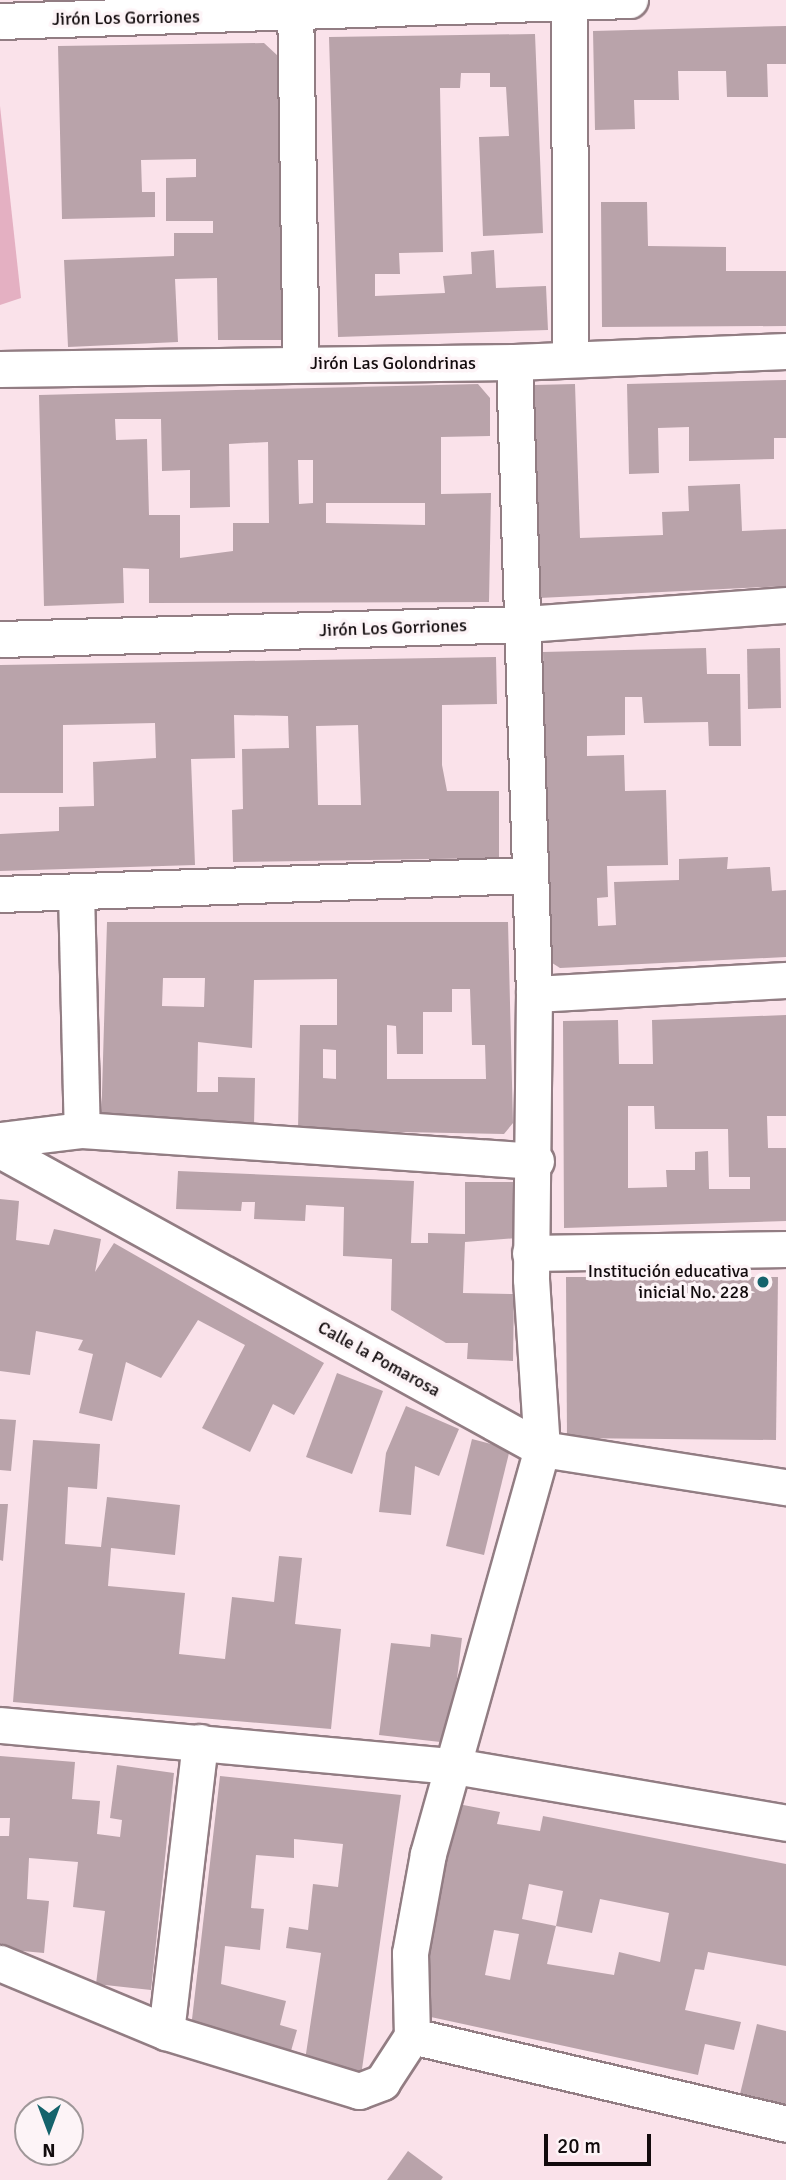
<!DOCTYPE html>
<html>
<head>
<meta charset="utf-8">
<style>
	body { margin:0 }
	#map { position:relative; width:786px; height:2180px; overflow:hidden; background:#fae2ea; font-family:Signika,sans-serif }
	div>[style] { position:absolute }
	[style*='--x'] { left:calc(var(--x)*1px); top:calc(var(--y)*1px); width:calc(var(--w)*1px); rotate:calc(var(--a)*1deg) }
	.green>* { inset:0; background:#e4b0c2 }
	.building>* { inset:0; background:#b9a3aa }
	.roads { filter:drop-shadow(2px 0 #927d83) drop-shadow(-2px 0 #927d83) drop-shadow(0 2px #927d83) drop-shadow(0 -2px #927d83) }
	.minor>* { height:35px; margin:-17.5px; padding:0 17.5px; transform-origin:17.5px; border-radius:17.5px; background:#fff }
	.dots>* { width:19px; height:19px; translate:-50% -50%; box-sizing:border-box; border:4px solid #fdf4f7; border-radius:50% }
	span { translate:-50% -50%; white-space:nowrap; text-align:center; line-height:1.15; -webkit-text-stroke:7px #fdf4f7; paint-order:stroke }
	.street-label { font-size:18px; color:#120b0d }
	.poi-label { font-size:18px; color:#120b0d }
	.right { translate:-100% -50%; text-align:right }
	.north { position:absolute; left:14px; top:2096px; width:70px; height:70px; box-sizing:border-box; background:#fdf4f7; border:2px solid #9f9799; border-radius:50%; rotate:180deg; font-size:19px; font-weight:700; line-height:28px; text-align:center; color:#120b0d }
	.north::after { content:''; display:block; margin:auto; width:24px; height:32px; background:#15636c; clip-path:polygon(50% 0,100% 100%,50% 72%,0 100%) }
	.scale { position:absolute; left:544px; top:2134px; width:107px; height:32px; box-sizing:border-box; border:4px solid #120b0d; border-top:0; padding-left:9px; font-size:21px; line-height:24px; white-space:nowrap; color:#120b0d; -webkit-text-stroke:5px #fdf4f7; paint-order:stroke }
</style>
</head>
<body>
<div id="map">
	<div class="green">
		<div style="clip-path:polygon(0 106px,21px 298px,0 305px)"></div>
	</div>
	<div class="building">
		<div style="clip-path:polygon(786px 26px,786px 64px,767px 64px,768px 97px,727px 97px,726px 71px,678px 71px,679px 100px,634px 100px,635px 129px,595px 130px,593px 31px)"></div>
		<div style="clip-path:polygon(535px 34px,543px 233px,483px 236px,479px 137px,509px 136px,506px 87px,490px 87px,490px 73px,461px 73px,460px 88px,440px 88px,443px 252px,399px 253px,400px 274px,375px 274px,375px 296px,445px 293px,443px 276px,472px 274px,471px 252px,494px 250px,496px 288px,546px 286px,548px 330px,338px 337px,329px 37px)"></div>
		<div style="clip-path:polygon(264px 43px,278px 56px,283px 340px,218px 340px,217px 278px,175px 279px,178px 342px,68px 347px,64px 260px,174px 256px,174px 233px,213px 233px,213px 221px,166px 221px,166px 178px,196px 177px,196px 159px,141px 160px,142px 192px,155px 192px,155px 217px,62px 219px,58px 46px)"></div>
		<div style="clip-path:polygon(601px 202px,647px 202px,648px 246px,726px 247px,726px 271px,786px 271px,786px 326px,602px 327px)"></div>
		<div style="clip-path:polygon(786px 380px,786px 438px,774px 438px,774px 459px,689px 461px,689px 427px,658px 428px,659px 473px,629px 474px,627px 384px)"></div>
		<div style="clip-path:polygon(evenodd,478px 384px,490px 398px,490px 436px,441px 437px,441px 494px,491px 493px,489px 602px,149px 603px,149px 569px,123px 568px,124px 603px,44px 606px,39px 395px,478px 384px,115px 419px,161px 419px,162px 471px,190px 470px,190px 508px,230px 507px,229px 444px,268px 442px,269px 523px,233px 523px,233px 551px,180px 558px,180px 515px,149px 515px,147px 439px,116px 440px,115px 419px,478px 384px,298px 460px,313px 460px,313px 503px,299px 504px,298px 460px,478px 384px,326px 503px,425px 503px,425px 525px,326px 523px,326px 503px)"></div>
		<div style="clip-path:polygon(575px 384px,580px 538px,663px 535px,662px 512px,689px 511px,688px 486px,740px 484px,742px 531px,786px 529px,786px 586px,539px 598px,534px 385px)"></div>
		<div style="clip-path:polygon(706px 648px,707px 674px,740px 674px,741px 746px,709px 746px,708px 722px,644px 723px,642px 697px,625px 697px,625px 735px,587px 736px,587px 756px,624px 755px,625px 791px,666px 790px,668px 865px,607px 866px,608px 897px,597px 898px,598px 926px,616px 925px,614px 882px,679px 880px,679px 859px,728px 857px,727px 869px,770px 867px,772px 891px,786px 890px,786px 957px,560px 968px,549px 961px,543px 652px)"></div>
		<div style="clip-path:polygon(780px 648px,781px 708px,748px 709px,747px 649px)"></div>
		<div style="clip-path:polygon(evenodd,496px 657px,497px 704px,442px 705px,442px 765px,447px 791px,499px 791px,499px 858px,233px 862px,232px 810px,243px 809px,242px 749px,289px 748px,288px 716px,234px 715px,235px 758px,191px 759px,195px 865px,0 871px,0 834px,59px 831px,59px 807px,94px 806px,93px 762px,156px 758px,155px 723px,63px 725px,63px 793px,0 793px,0 665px,496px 657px,358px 725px,361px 805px,318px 805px,316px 726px,358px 725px)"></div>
		<div style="clip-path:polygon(evenodd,107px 922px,508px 922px,513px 1123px,504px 1134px,298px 1130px,300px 1025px,337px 1025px,337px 979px,254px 980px,252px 1048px,198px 1042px,197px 1092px,218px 1092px,218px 1077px,255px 1078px,254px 1125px,101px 1127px,107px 922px,163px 978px,205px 978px,204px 1007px,162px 1006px,163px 978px,107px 922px,452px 989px,470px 989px,472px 1045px,485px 1045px,486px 1079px,387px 1079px,387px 1025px,396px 1026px,397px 1054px,423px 1054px,423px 1012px,452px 1012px,452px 989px,107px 922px,323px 1049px,336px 1050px,336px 1079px,323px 1078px,323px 1049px)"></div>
		<div style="clip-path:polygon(evenodd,786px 1015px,786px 1116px,767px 1116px,768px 1148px,786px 1148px,786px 1221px,564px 1228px,563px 1021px,618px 1020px,619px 1064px,653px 1064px,652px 1020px,786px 1015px,628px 1106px,654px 1106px,655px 1129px,728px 1129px,729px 1177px,750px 1177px,750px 1189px,709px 1189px,708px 1151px,695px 1152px,695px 1170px,666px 1170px,667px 1187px,628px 1188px,628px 1106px)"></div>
		<div style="clip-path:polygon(178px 1171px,414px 1181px,411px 1243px,428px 1243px,428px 1233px,465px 1234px,465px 1182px,518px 1182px,517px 1238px,465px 1242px,463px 1293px,514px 1294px,513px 1361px,467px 1359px,468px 1343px,446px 1343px,391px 1310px,392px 1259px,343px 1256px,344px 1207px,306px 1205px,305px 1221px,254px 1219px,255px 1202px,242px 1202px,241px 1211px,176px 1209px)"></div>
		<div style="clip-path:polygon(0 1199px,19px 1201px,16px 1240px,49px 1245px,54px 1229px,101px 1239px,95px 1272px,114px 1243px,324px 1363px,294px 1415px,273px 1404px,250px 1452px,202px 1428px,245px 1345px,198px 1320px,161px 1378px,126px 1362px,112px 1421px,79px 1413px,93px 1354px,78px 1350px,83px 1340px,36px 1331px,30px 1375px,0 1371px)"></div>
		<div style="clip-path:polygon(566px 1277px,778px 1277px,776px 1440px,567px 1438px)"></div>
		<div style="clip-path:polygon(337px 1373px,383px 1391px,352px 1474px,306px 1457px)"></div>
		<div style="clip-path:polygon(406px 1406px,459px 1429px,439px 1476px,415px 1466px,411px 1515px,379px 1512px,386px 1453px)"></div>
		<div style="clip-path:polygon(0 1419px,16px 1420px,11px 1471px,0 1470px)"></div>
		<div style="clip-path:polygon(472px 1439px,510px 1449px,484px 1555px,446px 1546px)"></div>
		<div style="clip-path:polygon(33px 1440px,100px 1444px,97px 1489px,68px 1487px,65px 1544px,101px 1547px,107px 1497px,180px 1505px,175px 1555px,111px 1548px,108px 1586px,185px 1593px,179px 1654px,225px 1659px,232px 1597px,274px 1602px,279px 1556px,302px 1558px,295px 1624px,341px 1629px,331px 1729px,13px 1702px)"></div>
		<div style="clip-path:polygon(0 1504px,8px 1504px,3px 1561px,0 1560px)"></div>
		<div style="clip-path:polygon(431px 1634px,462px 1638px,449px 1743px,379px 1735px,391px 1643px,430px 1647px)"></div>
		<div style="clip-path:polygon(0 1756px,75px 1762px,72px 1799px,100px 1801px,97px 1834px,120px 1837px,122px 1820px,110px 1818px,117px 1765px,174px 1773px,151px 1990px,96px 1984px,105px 1911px,73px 1907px,78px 1862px,29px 1858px,27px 1899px,49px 1901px,44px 1953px,0 1949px,0 1836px,9px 1836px,10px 1818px,0 1818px)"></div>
		<div style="clip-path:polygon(220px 1776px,401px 1795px,361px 2076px,304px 2067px,321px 1953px,286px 1948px,289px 1927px,308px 1930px,313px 1884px,338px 1887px,343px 1844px,294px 1839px,294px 1858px,256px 1855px,251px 1908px,264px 1909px,260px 1950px,225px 1946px,221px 1984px,286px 2001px,280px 2025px,297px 2030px,289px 2058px,191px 2028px)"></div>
		<div style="clip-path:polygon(evenodd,458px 1804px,500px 1812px,497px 1824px,540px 1831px,543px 1816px,786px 1864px,786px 1966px,708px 1952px,704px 1970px,695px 1969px,685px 2010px,741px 2022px,734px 2050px,705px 2044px,698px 2075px,417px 2014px,458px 1804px,529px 1884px,563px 1891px,556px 1926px,592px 1933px,600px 1899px,669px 1913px,660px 1962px,619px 1952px,614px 1975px,547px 1964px,556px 1926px,522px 1919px,529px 1884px,458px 1804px,494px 1930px,519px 1934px,510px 1980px,485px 1975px,494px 1930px)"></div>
		<div style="clip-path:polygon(757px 2024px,786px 2031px,786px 2105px,740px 2094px)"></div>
		<div style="clip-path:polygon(408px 2151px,443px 2177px,441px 2180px,387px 2180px)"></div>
	</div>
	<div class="roads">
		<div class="minor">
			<div style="--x:295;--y:0;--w:364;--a:89.1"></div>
			<div style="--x:569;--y:0;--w:356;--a:89.8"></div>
			<div style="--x:0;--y:21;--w:630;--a:-1.91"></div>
			<div style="--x:0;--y:369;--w:514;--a:-0.78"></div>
			<div style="--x:514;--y:362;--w:272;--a:-2.3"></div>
			<div style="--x:0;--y:639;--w:526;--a:-1.63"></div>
			<div style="--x:526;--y:624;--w:261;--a:-4.2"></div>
			<div style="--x:76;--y:892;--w:238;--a:88.6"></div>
			<div style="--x:0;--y:894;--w:527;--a:-2.06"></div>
			<div style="--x:534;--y:994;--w:252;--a:-3.2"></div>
			<div style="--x:0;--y:1140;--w:83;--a:-7"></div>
			<div style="--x:82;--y:1130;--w:455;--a:3.9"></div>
			<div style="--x:0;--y:1150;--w:619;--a:28.88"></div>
			<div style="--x:542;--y:1449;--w:247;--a:8.9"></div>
			<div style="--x:530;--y:1253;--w:256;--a:-0.9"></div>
			<div style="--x:0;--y:1725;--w:456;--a:5.2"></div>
			<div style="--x:454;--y:1766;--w:337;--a:9.7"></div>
			<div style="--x:0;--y:1963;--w:180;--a:22.6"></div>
			<div style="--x:166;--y:2032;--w:202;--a:17"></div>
			<div style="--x:359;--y:2091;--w:25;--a:-21"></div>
			<div style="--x:382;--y:2082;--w:55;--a:-56.9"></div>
			<div style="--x:412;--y:2036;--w:83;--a:-91.4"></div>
			<div style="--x:410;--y:1953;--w:101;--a:-79.7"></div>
			<div style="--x:428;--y:1854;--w:421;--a:-74.3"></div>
			<div style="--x:542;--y:1449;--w:170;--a:-93.7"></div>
			<div style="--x:531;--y:1279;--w:285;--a:-89.4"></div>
			<div style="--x:534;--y:994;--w:632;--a:-91.81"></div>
			<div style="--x:166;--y:2032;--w:292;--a:-83.3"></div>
			<div style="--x:412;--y:2036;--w:384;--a:13.2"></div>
		</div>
	</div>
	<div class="dots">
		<div style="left:763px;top:1282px;background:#15636c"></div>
	</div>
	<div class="street-label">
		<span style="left:126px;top:18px;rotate:-1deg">Jirón Los Gorriones</span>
		<span style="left:393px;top:363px">Jirón Las Golondrinas</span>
		<span style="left:393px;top:628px;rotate:-2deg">Jirón Los Gorriones</span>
		<span style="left:379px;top:1359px;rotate:29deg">Calle la Pomarosa</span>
	</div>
	<div class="poi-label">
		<span class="right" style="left:749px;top:1282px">Institución educativa<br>inicial No. 228</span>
	</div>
	<div class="north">N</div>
	<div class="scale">20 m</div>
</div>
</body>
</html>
